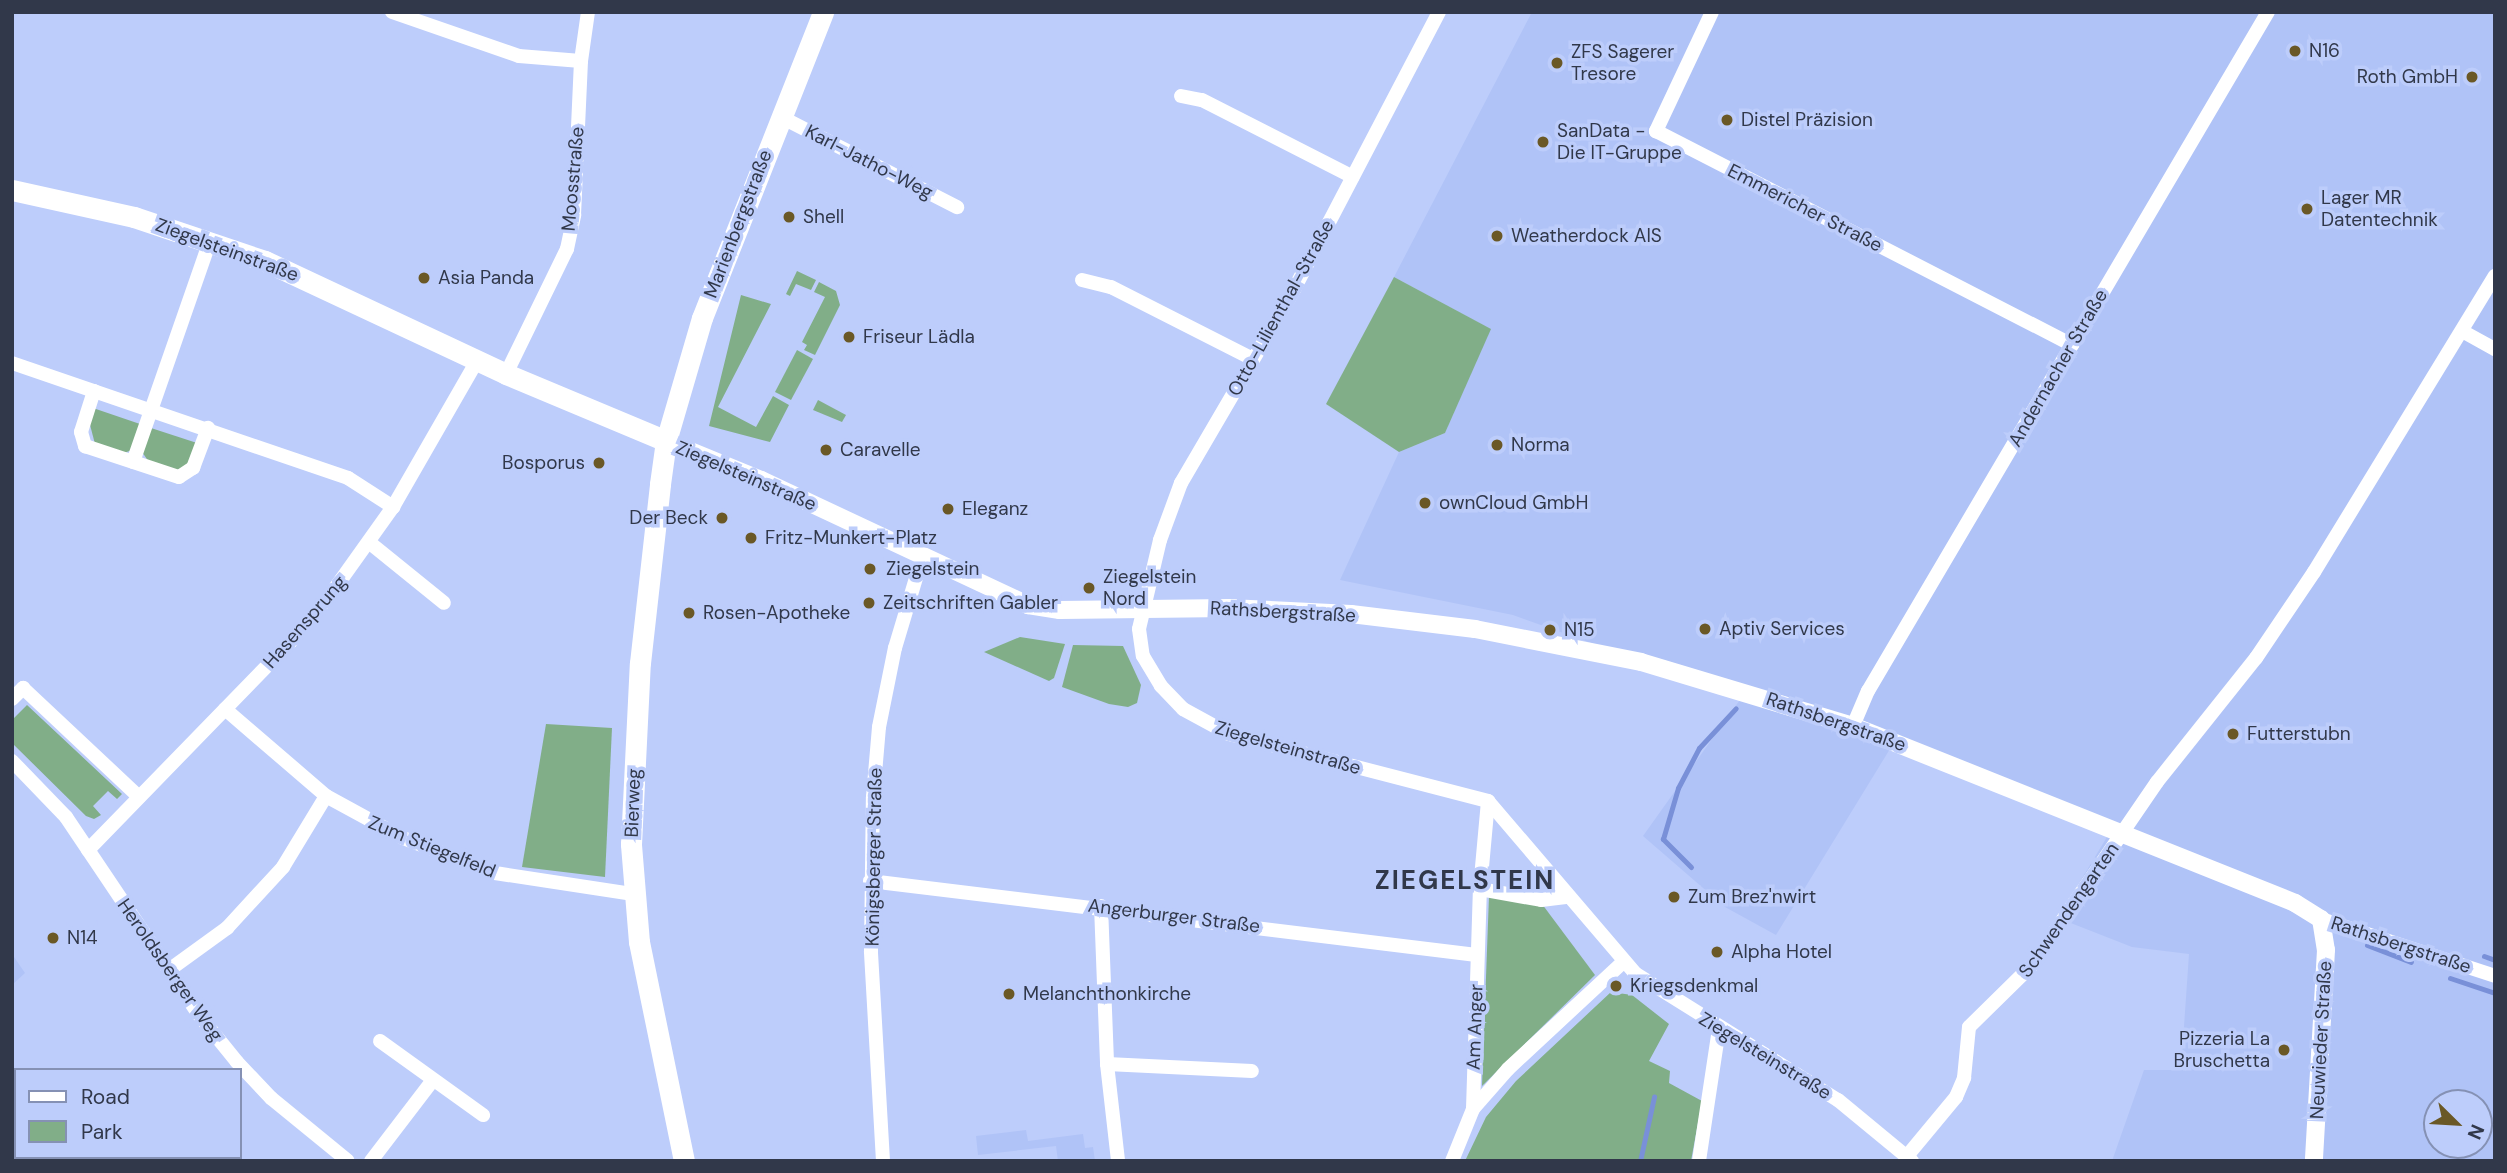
<!DOCTYPE html>
<html>
<head>
<meta charset="utf-8">
<style>
	body { margin:0 }
	#map { position:relative; width:2507px; height:1173px; overflow:hidden; background:#bdcdfb; font-family:"DM Sans",sans-serif }
	div>[style] { position:absolute }
	[style*='--x'] { left:calc(var(--x)*1px); top:calc(var(--y)*1px); width:calc(var(--w)*1px); rotate:calc(var(--a)*1deg) }
	.built>* { inset:0; background:#b0c3f7 }
	.green>* { inset:0; background:#81ae88 }
	.stream>* { height:5px; margin:-2.5px; padding:0 2.5px; transform-origin:2.5px; border-radius:2.5px; background:#7990d8 }
	.minor>* { height:14px; margin:-7px; padding:0 7px; transform-origin:7px; border-radius:7px; background:#fff }
	.tertiary>* { height:18px; margin:-9px; padding:0 9px; transform-origin:9px; border-radius:9px; background:#fff }
	.secondary>* { height:21px; margin:-10.5px; padding:0 10.5px; transform-origin:10.5px; border-radius:10.5px; background:#fff }
	.dots>* { width:19px; height:19px; translate:-50% -50%; box-sizing:border-box; border:4px solid #bdcdfb; border-radius:50% }
	span { translate:-50% -50%; white-space:nowrap; text-align:center; line-height:1.15; -webkit-text-stroke:7px #bdcdfb; paint-order:stroke }
	.poi-label { font-size:19px; color:#31384a }
	.left { translate:0 -50%; text-align:left }
	.right { translate:-100% -50%; text-align:right }
	.street-label { font-size:19px; color:#31384a }
	.district-label { font-size:26px; color:#31384a; font-weight:700; letter-spacing:2px }
	.frame { position:absolute; inset:0; border:14px solid #31384a; pointer-events:none }
	.legend { position:absolute; left:14px; top:1068px; width:228px; height:91px; box-sizing:border-box; background:#bdcdfb; border:2px solid #8591b4; margin:0; padding:9px 12px; list-style:none; font-size:21px; color:#31384a }
	.legend li { display:flex; align-items:center; gap:14px; height:35px }
	.legend b { width:35px; border:2px solid #8591b4 }
	.north { position:absolute; left:2423px; top:1089px; width:70px; height:70px; box-sizing:border-box; background:#bdcdfb; border:2px solid #8591b4; border-radius:50%; rotate:114deg; font-size:19px; font-weight:700; line-height:28px; text-align:center; color:#31384a }
	.north::after { content:''; display:block; margin:auto; width:24px; height:32px; background:#6a5826; clip-path:polygon(50% 0,100% 100%,50% 72%,0 100%) }
</style>
</head>
<body>
<div id="map">
	<div class="built">
		<div style="clip-path:polygon(evenodd,1532px 12px,2495px 12px,2495px 1161px,2112px 1161px,2144px 1070px,2181px 1070px,2189px 954px,2132px 947px,2058px 918px,2110px 832px,1893px 744px,1776px 935px,1725px 907px,1643px 836px,1742px 697px,1513px 615px,1340px 580px,1399px 452px,1445px 433px,1490px 329px,1394px 277px,1532px 12px,2437px 1103px,2479px 1103px,2479px 1145px,2437px 1145px,2437px 1103px)"></div>
		<div style="clip-path:polygon(12px 954px,25px 973px,12px 985px)"></div>
		<div style="clip-path:polygon(1026px 1130px,1028px 1141px,1083px 1134px,1085px 1148px,1093px 1147px,1095px 1161px,1058px 1161px,1056px 1146px,978px 1155px,976px 1136px)"></div>
	</div>
	<div class="green">
		<div style="clip-path:polygon(797px 271px,816px 280px,811px 290px,796px 284px,790px 296px,786px 294px)"></div>
		<div style="clip-path:polygon(1394px 277px,1491px 329px,1445px 433px,1399px 452px,1326px 404px)"></div>
		<div style="clip-path:polygon(819px 282px,836px 291px,840px 305px,815px 355px,804px 350px,807px 345px,802px 342px,825px 297px,814px 292px)"></div>
		<div style="clip-path:polygon(741px 295px,771px 304px,718px 407px,756px 427px,773px 396px,789px 405px,770px 442px,709px 426px)"></div>
		<div style="clip-path:polygon(797px 350px,813px 359px,791px 400px,775px 392px)"></div>
		<div style="clip-path:polygon(818px 400px,846px 415px,842px 422px,813px 410px)"></div>
		<div style="clip-path:polygon(93px 408px,140px 424px,132px 450px,124px 453px,95px 444px,89px 421px)"></div>
		<div style="clip-path:polygon(151px 428px,197px 443px,188px 465px,176px 471px,149px 462px,142px 452px)"></div>
		<div style="clip-path:polygon(1020px 637px,1065px 644px,1054px 678px,1049px 681px,984px 652px)"></div>
		<div style="clip-path:polygon(1073px 645px,1123px 646px,1141px 685px,1137px 703px,1128px 707px,1109px 704px,1062px 687px)"></div>
		<div style="clip-path:polygon(27px 705px,122px 794px,117px 799px,108px 791px,93px 806px,101px 815px,94px 819px,86px 816px,12px 743px,12px 720px)"></div>
		<div style="clip-path:polygon(546px 724px,612px 728px,605px 877px,522px 867px)"></div>
		<div style="clip-path:polygon(1489px 896px,1542px 904px,1595px 975px,1482px 1086px)"></div>
		<div style="clip-path:polygon(1611px 992px,1632px 995px,1669px 1024px,1649px 1061px,1670px 1071px,1669px 1083px,1702px 1101px,1691px 1161px,1465px 1161px,1486px 1117px,1516px 1081px)"></div>
	</div>
	<div class="stream">
		<div style="--x:1691;--y:867;--w:40;--a:-135"></div>
		<div style="--x:1663;--y:839;--w:53;--a:-73.6"></div>
		<div style="--x:1678;--y:788;--w:45;--a:-62.3"></div>
		<div style="--x:1699;--y:748;--w:54;--a:-47.2"></div>
		<div style="--x:2367;--y:945;--w:47;--a:21.1"></div>
		<div style="--x:2484;--y:956;--w:12;--a:20"></div>
		<div style="--x:2450;--y:978;--w:47;--a:18.4"></div>
		<div style="--x:1640;--y:1161;--w:66;--a:-77.7"></div>
	</div>
	<div class="minor">
		<div style="--x:392;--y:12;--w:134;--a:19.1"></div>
		<div style="--x:519;--y:56;--w:62;--a:4.6"></div>
		<div style="--x:1439;--y:12;--w:311;--a:117.6"></div>
		<div style="--x:1295;--y:288;--w:226;--a:120.3"></div>
		<div style="--x:1181;--y:483;--w:61;--a:110.2"></div>
		<div style="--x:1160;--y:540;--w:91;--a:103.3"></div>
		<div style="--x:1139;--y:629;--w:27;--a:82"></div>
		<div style="--x:1143;--y:656;--w:35;--a:59"></div>
		<div style="--x:1161;--y:686;--w:32;--a:46"></div>
		<div style="--x:1183;--y:709;--w:52;--a:28.5"></div>
		<div style="--x:1229;--y:734;--w:268;--a:14.5"></div>
		<div style="--x:1488;--y:801;--w:228;--a:49.5"></div>
		<div style="--x:1636;--y:974;--w:238;--a:32"></div>
		<div style="--x:1838;--y:1100;--w:96;--a:39.5"></div>
		<div style="--x:1712;--y:12;--w:132;--a:115.2"></div>
		<div style="--x:1656;--y:131;--w:468;--a:27.2"></div>
		<div style="--x:1181;--y:96;--w:21;--a:11"></div>
		<div style="--x:1202;--y:100;--w:169;--a:27"></div>
		<div style="--x:781;--y:117;--w:198;--a:27.1"></div>
		<div style="--x:1082;--y:280;--w:30;--a:14"></div>
		<div style="--x:1111;--y:287;--w:159;--a:26.9"></div>
		<div style="--x:2462;--y:331;--w:38;--a:29"></div>
		<div style="--x:12;--y:363;--w:355;--a:18.9"></div>
		<div style="--x:348;--y:478;--w:54;--a:32.8"></div>
		<div style="--x:506;--y:374;--w:139;--a:-64"></div>
		<div style="--x:567;--y:249;--w:35;--a:-78"></div>
		<div style="--x:574;--y:215;--w:154;--a:-87.4"></div>
		<div style="--x:581;--y:61;--w:49;--a:-81.9"></div>
		<div style="--x:94;--y:391;--w:43;--a:107.6"></div>
		<div style="--x:81;--y:432;--w:15;--a:74"></div>
		<div style="--x:85;--y:446;--w:99;--a:18.3"></div>
		<div style="--x:179;--y:477;--w:17;--a:-33"></div>
		<div style="--x:193;--y:468;--w:43;--a:-69.4"></div>
		<div style="--x:133;--y:462;--w:234;--a:-70.8"></div>
		<div style="--x:370;--y:543;--w:95;--a:39"></div>
		<div style="--x:12;--y:699;--w:16;--a:-45"></div>
		<div style="--x:23;--y:688;--w:159;--a:43.2"></div>
		<div style="--x:225;--y:709;--w:133;--a:40.7"></div>
		<div style="--x:326;--y:796;--w:88;--a:28.6"></div>
		<div style="--x:403;--y:838;--w:98;--a:20.8"></div>
		<div style="--x:495;--y:873;--w:140;--a:8.7"></div>
		<div style="--x:1853;--y:726;--w:38;--a:-67"></div>
		<div style="--x:1868;--y:691;--w:788;--a:-59.5"></div>
		<div style="--x:12;--y:761;--w:78;--a:46"></div>
		<div style="--x:66;--y:817;--w:239;--a:56.1"></div>
		<div style="--x:199;--y:1015;--w:60;--a:51"></div>
		<div style="--x:237;--y:1062;--w:50;--a:46.6"></div>
		<div style="--x:271;--y:1098;--w:99;--a:39.3"></div>
		<div style="--x:88;--y:850;--w:291;--a:-45.8"></div>
		<div style="--x:291;--y:641;--w:65;--a:-50"></div>
		<div style="--x:333;--y:591;--w:103;--a:-54.5"></div>
		<div style="--x:393;--y:507;--w:168;--a:-60.1"></div>
		<div style="--x:870;--y:881;--w:611;--a:6.95"></div>
		<div style="--x:1480;--y:889;--w:62;--a:10.2"></div>
		<div style="--x:1541;--y:900;--w:25;--a:-7"></div>
		<div style="--x:1101;--y:906;--w:158;--a:87.8"></div>
		<div style="--x:1107;--y:1064;--w:98;--a:83.5"></div>
		<div style="--x:2321;--y:919;--w:183;--a:18.1"></div>
		<div style="--x:169;--y:970;--w:72;--a:-35.9"></div>
		<div style="--x:227;--y:928;--w:83;--a:-47.4"></div>
		<div style="--x:283;--y:867;--w:83;--a:-58.8"></div>
		<div style="--x:380;--y:1041;--w:127;--a:35.7"></div>
		<div style="--x:1107;--y:1064;--w:145;--a:2.8"></div>
		<div style="--x:1473;--y:1109;--w:53;--a:-48.8"></div>
		<div style="--x:1508;--y:1069;--w:157;--a:-42.9"></div>
		<div style="--x:1907;--y:1156;--w:77;--a:-50.3"></div>
		<div style="--x:1956;--y:1097;--w:21;--a:-67"></div>
		<div style="--x:1964;--y:1078;--w:51;--a:-84.4"></div>
		<div style="--x:1969;--y:1027;--w:87;--a:-44.5"></div>
		<div style="--x:2031;--y:966;--w:223;--a:-55.6"></div>
		<div style="--x:2157;--y:782;--w:159;--a:-51.4"></div>
		<div style="--x:2256;--y:658;--w:104;--a:-56"></div>
		<div style="--x:2314;--y:572;--w:347;--a:-58.6"></div>
		<div style="--x:371;--y:1161;--w:102;--a:-52.6"></div>
		<div style="--x:883;--y:1161;--w:210;--a:-93.3"></div>
		<div style="--x:871;--y:951;--w:154;--a:-89.3"></div>
		<div style="--x:873;--y:797;--w:70;--a:-85.1"></div>
		<div style="--x:879;--y:727;--w:81;--a:-78.6"></div>
		<div style="--x:895;--y:648;--w:94;--a:-73.3"></div>
		<div style="--x:1452;--y:1161;--w:56;--a:-68"></div>
		<div style="--x:1473;--y:1109;--w:220;--a:-88.2"></div>
		<div style="--x:1480;--y:889;--w:88;--a:-84.8"></div>
		<div style="--x:1699;--y:1161;--w:134;--a:-81.4"></div>
	</div>
	<div class="tertiary">
		<div style="--x:666;--y:441;--w:103;--a:22.3"></div>
		<div style="--x:761;--y:480;--w:295;--a:25.1"></div>
		<div style="--x:1028;--y:605;--w:32;--a:9"></div>
		<div style="--x:1060;--y:610;--w:169;--a:-0.7"></div>
		<div style="--x:1229;--y:608;--w:122;--a:2.8"></div>
		<div style="--x:1351;--y:614;--w:125;--a:6.9"></div>
		<div style="--x:1475;--y:629;--w:169;--a:11.2"></div>
		<div style="--x:1641;--y:662;--w:221;--a:16.8"></div>
		<div style="--x:1853;--y:726;--w:476;--a:21.8"></div>
		<div style="--x:2295;--y:903;--w:31;--a:32"></div>
		<div style="--x:2321;--y:919;--w:31;--a:81"></div>
		<div style="--x:2326;--y:950;--w:211;--a:93.3"></div>
	</div>
	<div class="secondary">
		<div style="--x:12;--y:190;--w:125;--a:12.5"></div>
		<div style="--x:134;--y:217;--w:138;--a:18.6"></div>
		<div style="--x:265;--y:261;--w:266;--a:25.1"></div>
		<div style="--x:506;--y:374;--w:173;--a:22.7"></div>
		<div style="--x:684;--y:1161;--w:224;--a:-101.6"></div>
		<div style="--x:639;--y:942;--w:98;--a:-94.7"></div>
		<div style="--x:631;--y:844;--w:181;--a:-87.2"></div>
		<div style="--x:640;--y:663;--w:180;--a:-83.6"></div>
		<div style="--x:660;--y:484;--w:43;--a:-82.1"></div>
		<div style="--x:666;--y:441;--w:128;--a:-73.7"></div>
		<div style="--x:702;--y:318;--w:329;--a:-68.4"></div>
	</div>
	<div class="dots">
		<div style="left:2295px;top:51px;background:#6a5826"></div>
		<div style="left:1557px;top:63px;background:#6a5826"></div>
		<div style="left:2472px;top:77px;background:#6a5826"></div>
		<div style="left:1727px;top:120px;background:#6a5826"></div>
		<div style="left:1543px;top:142px;background:#6a5826"></div>
		<div style="left:2307px;top:209px;background:#6a5826"></div>
		<div style="left:789px;top:217px;background:#6a5826"></div>
		<div style="left:1497px;top:236px;background:#6a5826"></div>
		<div style="left:424px;top:278px;background:#6a5826"></div>
		<div style="left:849px;top:337px;background:#6a5826"></div>
		<div style="left:1497px;top:445px;background:#6a5826"></div>
		<div style="left:826px;top:450px;background:#6a5826"></div>
		<div style="left:599px;top:463px;background:#6a5826"></div>
		<div style="left:1425px;top:503px;background:#6a5826"></div>
		<div style="left:948px;top:509px;background:#6a5826"></div>
		<div style="left:722px;top:518px;background:#6a5826"></div>
		<div style="left:751px;top:538px;background:#6a5826"></div>
		<div style="left:870px;top:569px;background:#6a5826"></div>
		<div style="left:1089px;top:588px;background:#6a5826"></div>
		<div style="left:869px;top:603px;background:#6a5826"></div>
		<div style="left:689px;top:613px;background:#6a5826"></div>
		<div style="left:1705px;top:629px;background:#6a5826"></div>
		<div style="left:1550px;top:630px;background:#6a5826"></div>
		<div style="left:2233px;top:734px;background:#6a5826"></div>
		<div style="left:1674px;top:897px;background:#6a5826"></div>
		<div style="left:53px;top:938px;background:#6a5826"></div>
		<div style="left:1717px;top:952px;background:#6a5826"></div>
		<div style="left:1616px;top:986px;background:#6a5826"></div>
		<div style="left:1009px;top:994px;background:#6a5826"></div>
		<div style="left:2284px;top:1050px;background:#6a5826"></div>
	</div>
	<div class="poi-label">
		<span class="left" style="left:2309px;top:51px">N16</span>
		<span class="left" style="left:1571px;top:63px">ZFS Sagerer<br>Tresore</span>
		<span class="right" style="left:2458px;top:77px">Roth GmbH</span>
		<span class="left" style="left:1741px;top:120px">Distel Präzision</span>
		<span class="left" style="left:1557px;top:142px">SanData -<br>Die IT-Gruppe</span>
		<span class="left" style="left:2321px;top:209px">Lager MR<br>Datentechnik</span>
		<span class="left" style="left:803px;top:217px">Shell</span>
		<span class="left" style="left:1511px;top:236px">Weatherdock AIS</span>
		<span class="left" style="left:438px;top:278px">Asia Panda</span>
		<span class="left" style="left:863px;top:337px">Friseur Lädla</span>
		<span class="left" style="left:1511px;top:445px">Norma</span>
		<span class="left" style="left:840px;top:450px">Caravelle</span>
		<span class="right" style="left:585px;top:463px">Bosporus</span>
		<span class="left" style="left:1439px;top:503px">ownCloud GmbH</span>
		<span class="left" style="left:962px;top:509px">Eleganz</span>
		<span class="right" style="left:708px;top:518px">Der Beck</span>
		<span class="left" style="left:765px;top:538px">Fritz-Munkert-Platz</span>
		<span class="left" style="left:886px;top:569px">Ziegelstein</span>
		<span class="left" style="left:1103px;top:588px">Ziegelstein<br>Nord</span>
		<span class="left" style="left:883px;top:603px">Zeitschriften Gabler</span>
		<span class="left" style="left:703px;top:613px">Rosen-Apotheke</span>
		<span class="left" style="left:1719px;top:629px">Aptiv Services</span>
		<span class="left" style="left:1564px;top:630px">N15</span>
		<span class="left" style="left:2247px;top:734px">Futterstubn</span>
		<span class="left" style="left:1688px;top:897px">Zum Brez'nwirt</span>
		<span class="left" style="left:67px;top:938px">N14</span>
		<span class="left" style="left:1731px;top:952px">Alpha Hotel</span>
		<span class="left" style="left:1630px;top:986px">Kriegsdenkmal</span>
		<span class="left" style="left:1023px;top:994px">Melanchthonkirche</span>
		<span class="right" style="left:2270px;top:1050px">Pizzeria La<br>Bruschetta</span>
	</div>
	<div class="street-label">
		<span style="left:869px;top:162px;rotate:27deg">Karl-Jatho-Weg</span>
		<span style="left:573px;top:179px;rotate:-85deg">Moosstraße</span>
		<span style="left:1805px;top:208px;rotate:27deg">Emmericher Straße</span>
		<span style="left:738px;top:224px;rotate:-69deg">Marienbergstraße</span>
		<span style="left:227px;top:250px;rotate:20deg">Ziegelsteinstraße</span>
		<span style="left:1281px;top:308px;rotate:-61deg">Otto-Lilienthal-Straße</span>
		<span style="left:2058px;top:368px;rotate:-60deg">Andernacher Straße</span>
		<span style="left:746px;top:476px;rotate:23deg">Ziegelsteinstraße</span>
		<span style="left:1283px;top:612px;rotate:3deg">Rathsbergstraße</span>
		<span style="left:305px;top:622px;rotate:-49deg">Hasensprung</span>
		<span style="left:1836px;top:722px;rotate:19deg">Rathsbergstraße</span>
		<span style="left:1288px;top:748px;rotate:16deg">Ziegelsteinstraße</span>
		<span style="left:633px;top:803px;rotate:-88deg">Bierweg</span>
		<span style="left:432px;top:847px;rotate:22deg">Zum Stiegelfeld</span>
		<span style="left:874px;top:857px;rotate:-89deg">Königsberger Straße</span>
		<span style="left:2069px;top:910px;rotate:-55deg">Schwendengarten</span>
		<span style="left:1174px;top:916px;rotate:7deg">Angerburger Straße</span>
		<span style="left:2401px;top:945px;rotate:18deg">Rathsbergstraße</span>
		<span style="left:170px;top:970px;rotate:55deg">Heroldsberger Weg</span>
		<span style="left:1475px;top:1027px;rotate:-88deg">Am Anger</span>
		<span style="left:2321px;top:1040px;rotate:-87deg">Neuwieder Straße</span>
		<span style="left:1765px;top:1056px;rotate:31deg">Ziegelsteinstraße</span>
	</div>
	<div class="district-label">
		<span style="left:1465px;top:881px">ZIEGELSTEIN</span>
	</div>
	<div class="frame"></div>
	<ul class="legend">
	<li><b style="height:9px;background:#fff"></b>Road</li>
	<li><b style="height:19px;background:#81ae88"></b>Park</li>
	</ul>
	<div class="north">N</div>
</div>
</body>
</html>
